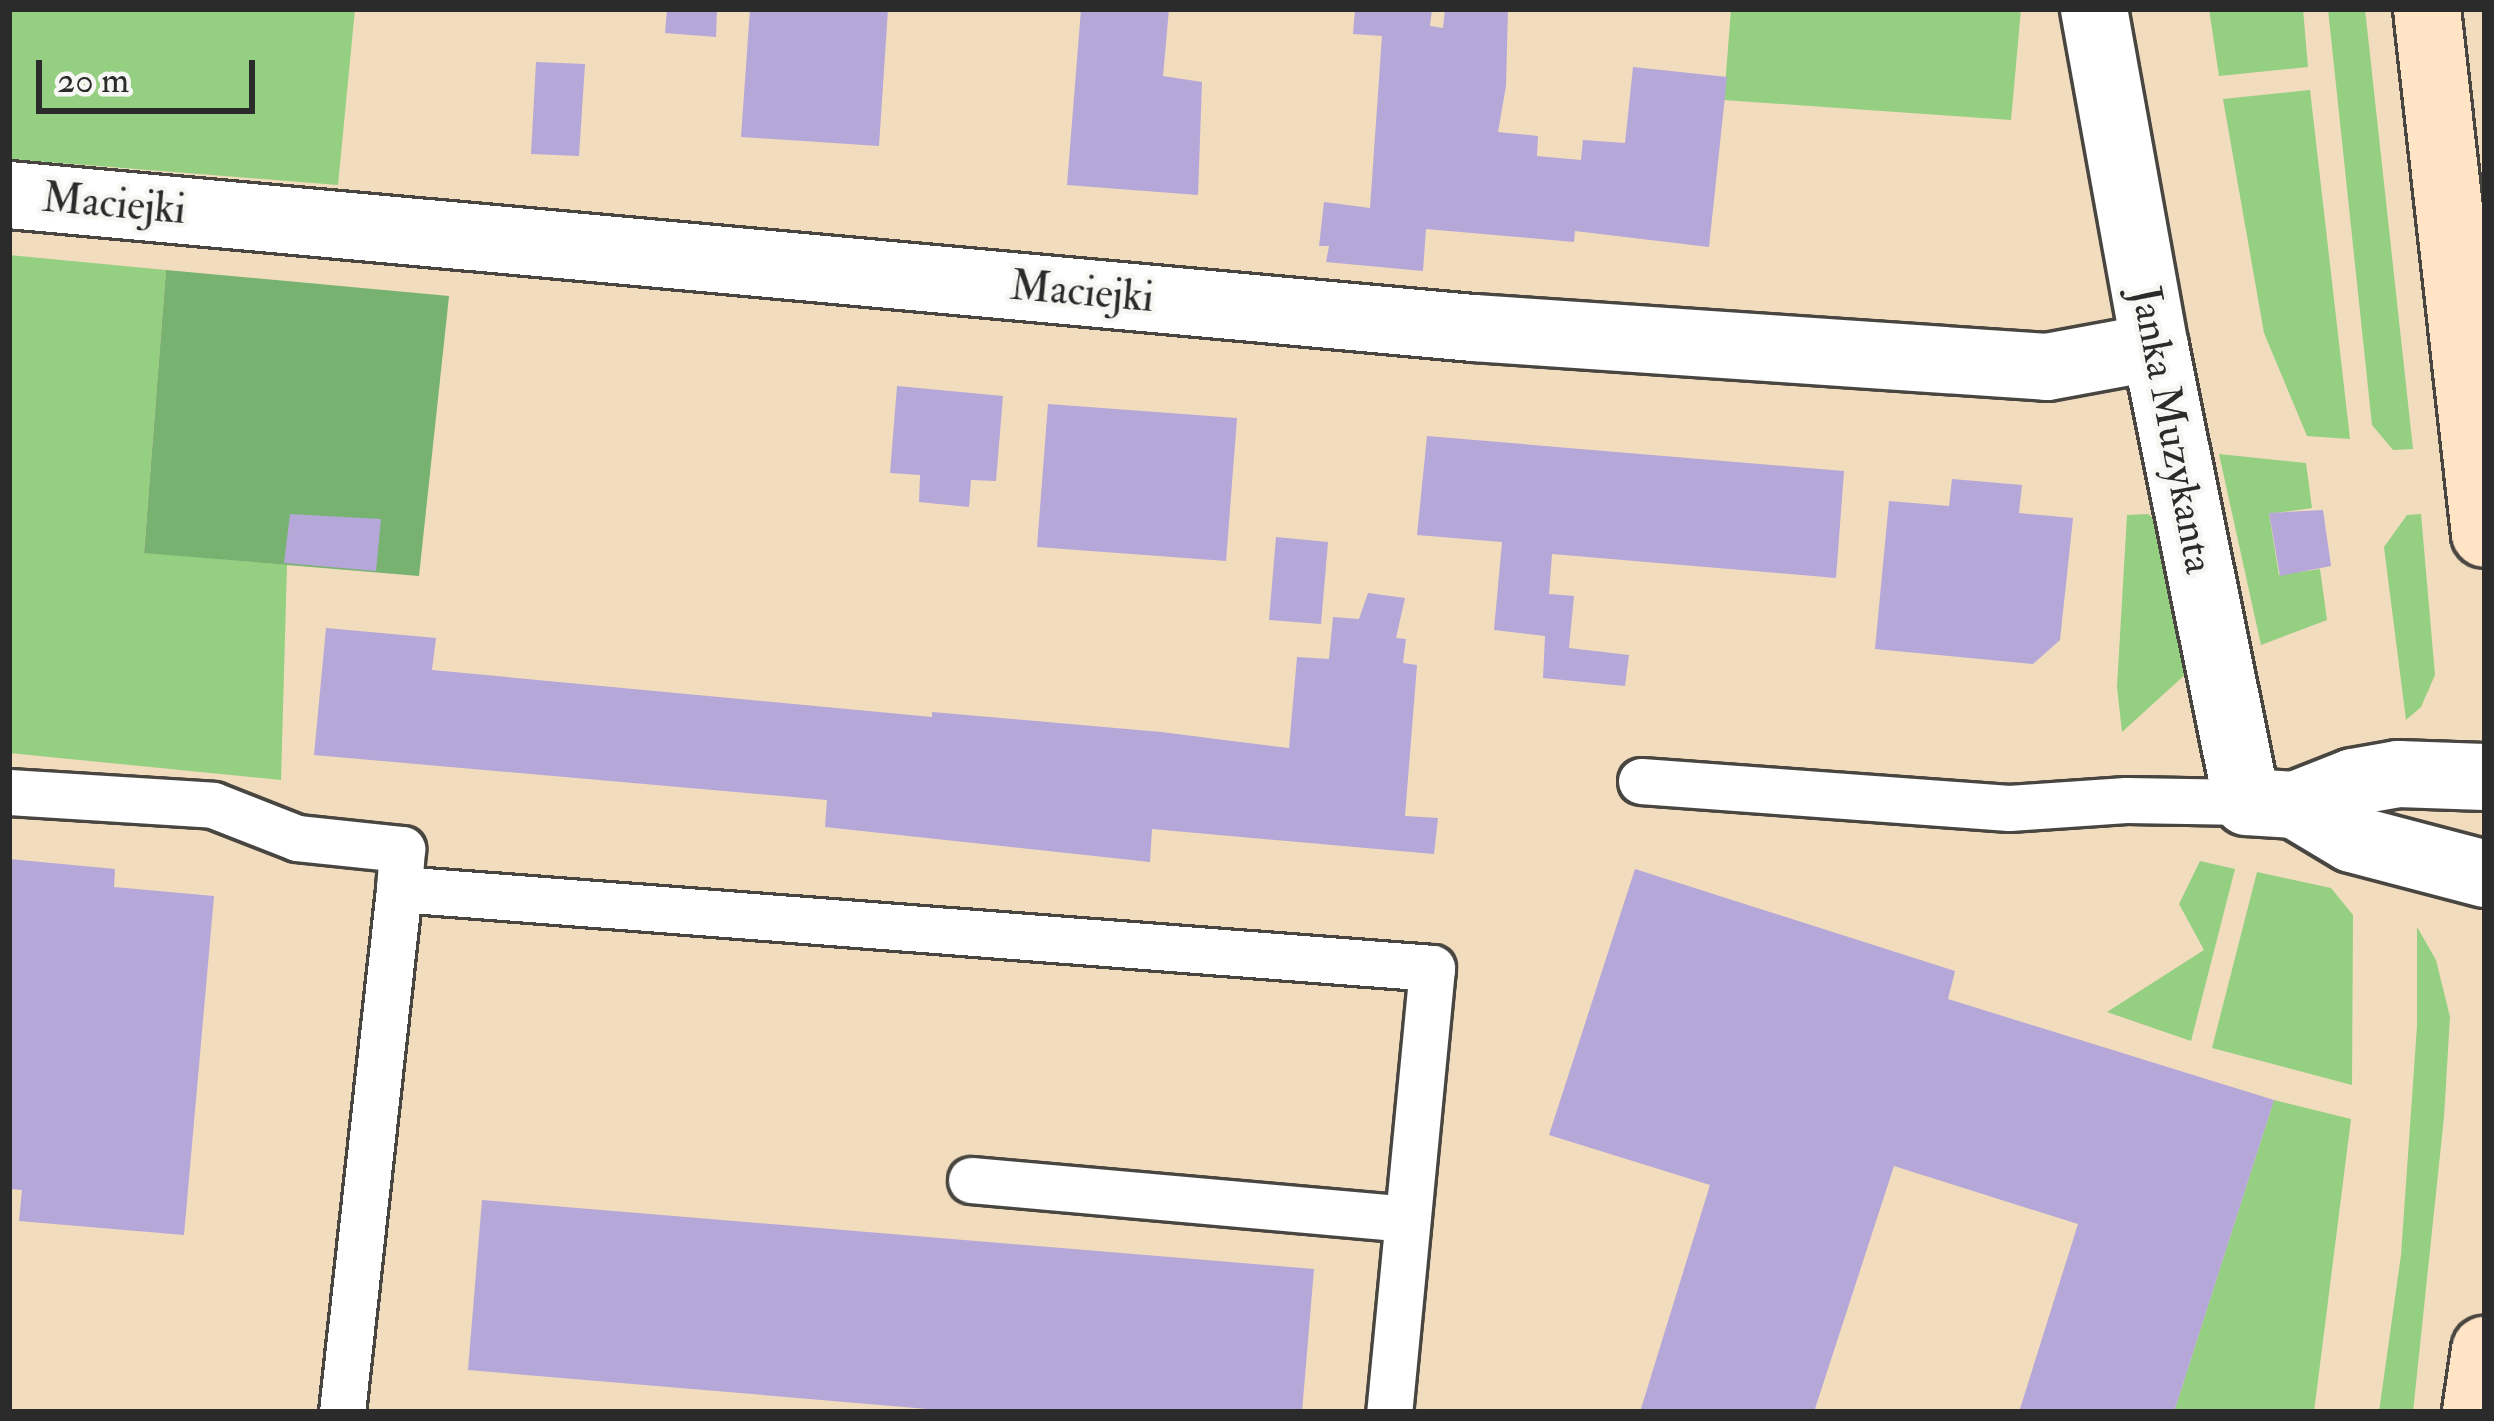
<!DOCTYPE html>
<html>
<head>
<meta charset="utf-8">
<style>
	body { margin:0 }
	#map { position:relative; width:2494px; height:1421px; overflow:hidden; background:#f1dcbe; font-family:"IM FELL Double Pica",serif }
	div>[style] { position:absolute }
	[style*='--x'] { left:calc(var(--x)*1px); top:calc(var(--y)*1px); width:calc(var(--w)*1px); rotate:calc(var(--a)*1deg) }
	.green>* { inset:0; background:#95cf82 }
	.forest>* { inset:0; background:#78b270 }
	.building>* { inset:0; background:#b5a7d8 }
	.roads { filter:drop-shadow(3px 0 #494641) drop-shadow(-3px 0 #494641) drop-shadow(0 3px #494641) drop-shadow(0 -3px #494641) }
	.service>* { height:45px; margin:-22.5px; padding:0 22.5px; transform-origin:22.5px; border-radius:22.5px; background:#fff }
	.minor>* { height:66px; margin:-33px; padding:0 33px; transform-origin:33px; border-radius:33px; background:#fff }
	.secondary>* { height:66px; margin:-33px; padding:0 33px; transform-origin:33px; border-radius:33px; background:#ffe4c6 }
	span { translate:-50% -50%; white-space:nowrap; text-align:center; line-height:1.15; -webkit-text-stroke:9px #f6f6f2; paint-order:stroke }
	.street-label { font-size:42px; color:#2b2b2b }
	.frame { position:absolute; inset:0; border:12px solid #2b2b2b; pointer-events:none }
	.scale { position:absolute; left:36px; top:60px; width:219px; height:54px; box-sizing:border-box; border:6px solid #2b2b2b; border-top:0; padding-left:15px; font-size:36px; line-height:42px; white-space:nowrap; color:#2b2b2b; -webkit-text-stroke:9px #f6f6f2; paint-order:stroke }
</style>
</head>
<body>
<div id="map">
	<div class="green">
		<div style="clip-path:polygon(9px 9px,355px 9px,338px 185px,9px 159px)"></div>
		<div style="clip-path:polygon(1731px 9px,2021px 9px,2011px 120px,1724px 100px)"></div>
		<div style="clip-path:polygon(2209px 9px,2303px 9px,2308px 67px,2219px 76px)"></div>
		<div style="clip-path:polygon(2328px 9px,2365px 9px,2413px 449px,2393px 450px,2372px 425px)"></div>
		<div style="clip-path:polygon(2310px 90px,2350px 439px,2307px 436px,2264px 333px,2223px 99px)"></div>
		<div style="clip-path:polygon(9px 255px,166px 270px,144px 552px,287px 565px,281px 780px,9px 753px)"></div>
		<div style="clip-path:polygon(2219px 454px,2306px 463px,2312px 508px,2269px 514px,2279px 575px,2320px 569px,2327px 620px,2261px 645px)"></div>
		<div style="clip-path:polygon(2148px 514px,2161px 524px,2187px 673px,2122px 732px,2117px 687px,2127px 515px)"></div>
		<div style="clip-path:polygon(2421px 514px,2435px 675px,2421px 707px,2406px 720px,2384px 547px,2407px 515px)"></div>
		<div style="clip-path:polygon(2200px 861px,2235px 869px,2191px 1041px,2107px 1012px,2204px 950px,2179px 904px)"></div>
		<div style="clip-path:polygon(2257px 872px,2331px 888px,2353px 915px,2352px 1085px,2212px 1048px)"></div>
		<div style="clip-path:polygon(2417px 927px,2436px 960px,2450px 1017px,2444px 1117px,2413px 1412px,2379px 1412px,2401px 1255px,2417px 1026px)"></div>
		<div style="clip-path:polygon(2274px 1100px,2351px 1119px,2314px 1412px,2174px 1412px)"></div>
	</div>
	<div class="forest">
		<div style="clip-path:polygon(166px 270px,449px 296px,419px 576px,144px 553px)"></div>
	</div>
	<div class="building">
		<div style="clip-path:polygon(667px 9px,717px 9px,716px 37px,665px 33px)"></div>
		<div style="clip-path:polygon(750px 9px,888px 9px,879px 146px,741px 137px)"></div>
		<div style="clip-path:polygon(1081px 9px,1169px 9px,1163px 76px,1202px 82px,1198px 195px,1067px 185px)"></div>
		<div style="clip-path:polygon(1355px 9px,1432px 9px,1430px 26px,1443px 28px,1445px 9px,1508px 9px,1506px 86px,1498px 132px,1538px 136px,1537px 156px,1581px 160px,1583px 140px,1625px 143px,1633px 67px,1727px 77px,1709px 247px,1575px 231px,1574px 242px,1426px 229px,1423px 271px,1326px 262px,1329px 246px,1319px 246px,1324px 202px,1370px 208px,1382px 36px,1353px 34px)"></div>
		<div style="clip-path:polygon(536px 62px,585px 64px,579px 156px,531px 154px)"></div>
		<div style="clip-path:polygon(897px 386px,1003px 396px,996px 481px,971px 480px,969px 507px,919px 502px,920px 475px,890px 473px)"></div>
		<div style="clip-path:polygon(1048px 404px,1237px 418px,1226px 561px,1037px 547px)"></div>
		<div style="clip-path:polygon(1427px 436px,1844px 471px,1836px 578px,1552px 554px,1549px 594px,1574px 596px,1569px 648px,1629px 655px,1625px 686px,1543px 678px,1545px 636px,1494px 630px,1502px 542px,1417px 535px)"></div>
		<div style="clip-path:polygon(1952px 479px,2022px 485px,2019px 513px,2073px 518px,2060px 640px,2033px 664px,1875px 649px,1889px 501px,1949px 506px)"></div>
		<div style="clip-path:polygon(2323px 510px,2331px 566px,2280px 576px,2269px 513px)"></div>
		<div style="clip-path:polygon(290px 514px,381px 519px,376px 571px,284px 563px)"></div>
		<div style="clip-path:polygon(1276px 537px,1328px 542px,1321px 624px,1269px 620px)"></div>
		<div style="clip-path:polygon(1368px 593px,1405px 598px,1396px 638px,1406px 639px,1403px 663px,1417px 665px,1405px 816px,1438px 818px,1434px 854px,1152px 829px,1150px 862px,825px 827px,827px 800px,314px 755px,326px 628px,436px 638px,432px 670px,932px 717px,932px 712px,1161px 732px,1289px 748px,1297px 657px,1329px 659px,1333px 617px,1359px 619px)"></div>
		<div style="clip-path:polygon(9px 859px,115px 869px,114px 887px,214px 896px,184px 1235px,19px 1221px,22px 1190px,9px 1189px)"></div>
		<div style="clip-path:polygon(1635px 869px,1955px 971px,1948px 999px,2274px 1100px,2174px 1412px,2019px 1412px,2078px 1224px,1894px 1166px,1814px 1412px,1640px 1412px,1710px 1185px,1549px 1135px)"></div>
		<div style="clip-path:polygon(482px 1200px,1314px 1269px,1302px 1412px,963px 1412px,468px 1370px)"></div>
	</div>
	<div class="roads">
		<div class="service">
			<div style="--x:1641;--y:781;--w:369;--a:4.2"></div>
			<div style="--x:2009;--y:808;--w:117;--a:-3.9"></div>
			<div style="--x:2126;--y:800;--w:121;--a:0.9"></div>
			<div style="--x:9;--y:792;--w:204;--a:3.6"></div>
			<div style="--x:213;--y:805;--w:90;--a:21.4"></div>
			<div style="--x:297;--y:838;--w:106;--a:6"></div>
			<div style="--x:402;--y:849;--w:40;--a:94.3"></div>
			<div style="--x:399;--y:889;--w:1036;--a:4.37"></div>
			<div style="--x:1432;--y:968;--w:446;--a:95.5"></div>
			<div style="--x:971;--y:1180;--w:436;--a:5.1"></div>
			<div style="--x:342;--y:1412;--w:526;--a:-83.78"></div>
		</div>
		<div class="minor">
			<div style="--x:2094;--y:9;--w:343;--a:79.8"></div>
			<div style="--x:2155;--y:347;--w:464;--a:78.6"></div>
			<div style="--x:2247;--y:802;--w:48;--a:3.6"></div>
			<div style="--x:2295;--y:805;--w:62;--a:-21.6"></div>
			<div style="--x:2353;--y:782;--w:46;--a:-10.1"></div>
			<div style="--x:2398;--y:774;--w:87;--a:2"></div>
			<div style="--x:9;--y:195;--w:1471;--a:5.19"></div>
			<div style="--x:1474;--y:328;--w:574;--a:3.89"></div>
			<div style="--x:2047;--y:367;--w:110;--a:-10.5"></div>
			<div style="--x:2295;--y:805;--w:66;--a:30.8"></div>
			<div style="--x:2352;--y:839;--w:138;--a:14.7"></div>
		</div>
		<div class="secondary">
			<div style="--x:2427;--y:9;--w:528;--a:83.7"></div>
			<div style="--x:2476;--y:1412;--w:63;--a:-81.7"></div>
		</div>
	</div>
	<div class="street-label">
		<span style="left:114px;top:204px;rotate:5deg">Maciejki</span>
		<span style="left:1082px;top:292px;rotate:5deg">Maciejki</span>
		<span style="left:2172px;top:430px;rotate:79deg">Janka Muzykanta</span>
	</div>
	<div class="frame"></div>
	<div class="scale">20 m</div>
</div>
</body>
</html>
